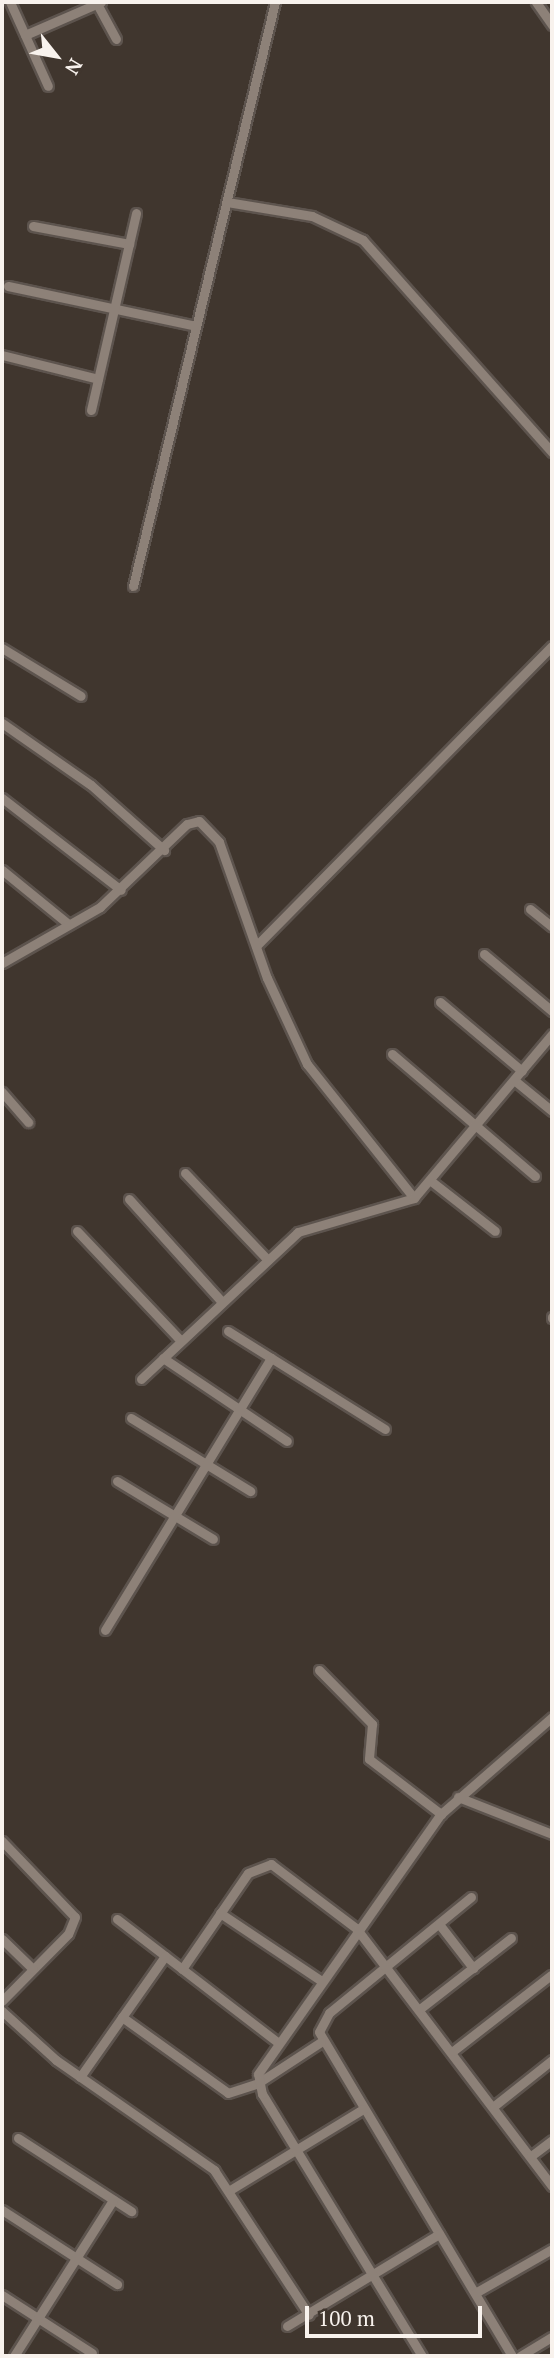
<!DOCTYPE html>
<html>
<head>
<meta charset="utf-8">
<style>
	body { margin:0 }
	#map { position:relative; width:554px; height:2358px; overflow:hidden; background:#40362e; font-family:"PT Serif",serif }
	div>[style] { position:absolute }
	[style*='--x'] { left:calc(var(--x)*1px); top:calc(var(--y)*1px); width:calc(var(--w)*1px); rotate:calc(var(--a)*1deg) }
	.roads { filter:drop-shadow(2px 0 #5d544e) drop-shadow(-2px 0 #5d544e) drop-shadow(0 2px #5d544e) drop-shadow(0 -2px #5d544e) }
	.minor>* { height:9px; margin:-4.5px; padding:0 4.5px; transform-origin:4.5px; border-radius:4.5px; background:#8d8178 }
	span { translate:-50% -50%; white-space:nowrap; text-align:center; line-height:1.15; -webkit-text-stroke:7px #40362e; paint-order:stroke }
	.frame { position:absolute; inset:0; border:4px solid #f8f2ed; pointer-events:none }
	.north { position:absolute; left:21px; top:21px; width:70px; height:70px; -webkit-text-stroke:5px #40362e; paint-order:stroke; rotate:121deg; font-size:19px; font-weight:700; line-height:28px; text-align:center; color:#f8f2ed }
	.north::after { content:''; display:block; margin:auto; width:24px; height:32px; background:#f8f2ed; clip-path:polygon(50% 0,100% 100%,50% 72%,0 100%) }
	.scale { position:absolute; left:305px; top:2306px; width:177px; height:32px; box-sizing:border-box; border:4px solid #f8f2ed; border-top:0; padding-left:9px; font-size:21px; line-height:24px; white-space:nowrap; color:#f8f2ed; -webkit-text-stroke:5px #40362e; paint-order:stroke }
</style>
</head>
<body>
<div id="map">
	<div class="roads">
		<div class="minor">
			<div style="--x:10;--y:2;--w:92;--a:65.7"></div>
			<div style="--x:96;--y:2;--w:42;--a:61.6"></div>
			<div style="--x:536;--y:2;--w:28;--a:55"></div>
			<div style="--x:25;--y:35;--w:83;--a:-23.5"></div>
			<div style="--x:227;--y:202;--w:86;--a:9.4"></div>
			<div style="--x:312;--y:216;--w:56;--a:25.2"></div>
			<div style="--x:363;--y:240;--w:284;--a:48.3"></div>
			<div style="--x:33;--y:226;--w:98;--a:10.6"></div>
			<div style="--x:8;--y:286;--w:192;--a:12"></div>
			<div style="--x:2;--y:355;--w:99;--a:14"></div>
			<div style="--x:91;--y:410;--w:202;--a:-77.1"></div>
			<div style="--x:133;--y:586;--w:601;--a:-76.33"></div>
			<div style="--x:2;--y:648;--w:92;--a:31.3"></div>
			<div style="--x:2;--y:723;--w:108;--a:34.9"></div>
			<div style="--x:91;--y:785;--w:98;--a:41.7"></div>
			<div style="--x:2;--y:798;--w:150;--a:37.7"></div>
			<div style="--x:2;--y:870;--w:84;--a:39.2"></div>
			<div style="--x:530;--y:909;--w:28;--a:39"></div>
			<div style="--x:256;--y:946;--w:421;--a:-45.4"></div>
			<div style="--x:484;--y:954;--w:89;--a:40"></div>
			<div style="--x:2;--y:963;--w:113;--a:-29.7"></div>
			<div style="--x:100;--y:907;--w:120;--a:-43.7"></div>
			<div style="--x:187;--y:824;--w:12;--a:-14"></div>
			<div style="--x:199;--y:821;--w:29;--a:46"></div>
			<div style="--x:219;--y:842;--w:144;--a:70.6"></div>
			<div style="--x:267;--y:978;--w:95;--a:65.1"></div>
			<div style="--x:307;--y:1064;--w:171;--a:51.4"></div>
			<div style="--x:440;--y:1002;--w:107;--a:40.1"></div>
			<div style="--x:392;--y:1054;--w:188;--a:40.5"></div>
			<div style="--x:514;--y:1080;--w:49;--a:39.2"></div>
			<div style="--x:2;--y:1092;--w:40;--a:49"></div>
			<div style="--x:185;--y:1173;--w:119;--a:46.4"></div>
			<div style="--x:431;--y:1181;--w:81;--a:38"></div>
			<div style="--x:129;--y:1199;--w:139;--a:47.9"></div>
			<div style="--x:77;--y:1231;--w:151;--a:46.6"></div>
			<div style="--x:552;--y:1318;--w:1;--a:-90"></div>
			<div style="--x:228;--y:1331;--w:185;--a:32"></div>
			<div style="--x:163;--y:1358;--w:149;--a:33.8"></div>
			<div style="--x:141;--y:1379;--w:215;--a:-43.1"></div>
			<div style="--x:298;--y:1232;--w:121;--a:-16.3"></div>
			<div style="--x:414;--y:1198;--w:214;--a:-49.9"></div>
			<div style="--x:131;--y:1418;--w:140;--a:31.5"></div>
			<div style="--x:117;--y:1481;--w:112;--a:31.1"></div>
			<div style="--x:105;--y:1630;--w:319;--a:-58.6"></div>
			<div style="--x:319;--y:1670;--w:76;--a:45.5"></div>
			<div style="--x:372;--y:1724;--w:35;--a:95"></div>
			<div style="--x:369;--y:1759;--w:91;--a:37.4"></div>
			<div style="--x:458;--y:1797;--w:101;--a:21.5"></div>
			<div style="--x:2;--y:1841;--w:105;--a:46.2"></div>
			<div style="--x:75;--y:1917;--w:18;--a:112"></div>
			<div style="--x:68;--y:1934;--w:94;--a:134.6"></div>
			<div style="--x:471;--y:1897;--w:183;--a:140.8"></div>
			<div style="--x:329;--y:2013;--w:21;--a:118"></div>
			<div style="--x:319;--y:2032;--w:377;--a:59.2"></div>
			<div style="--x:220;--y:1913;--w:120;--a:33.8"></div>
			<div style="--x:117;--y:1919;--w:200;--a:37.5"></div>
			<div style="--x:439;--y:1924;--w:56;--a:52.3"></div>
			<div style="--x:2;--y:1939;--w:43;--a:44.1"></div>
			<div style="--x:182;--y:1969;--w:116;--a:-55.5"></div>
			<div style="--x:248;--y:1873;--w:25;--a:-21"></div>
			<div style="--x:271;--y:1864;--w:106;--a:37"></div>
			<div style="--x:356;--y:1928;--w:324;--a:52.8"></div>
			<div style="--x:421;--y:2008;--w:114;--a:-37.9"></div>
			<div style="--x:2;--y:2011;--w:73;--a:42.2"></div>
			<div style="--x:56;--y:2060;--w:193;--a:34.8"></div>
			<div style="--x:214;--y:2170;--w:173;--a:56.8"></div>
			<div style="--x:122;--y:2017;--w:130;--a:35.6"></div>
			<div style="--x:228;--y:2093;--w:32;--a:-18"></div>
			<div style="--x:258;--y:2083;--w:75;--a:-33.1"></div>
			<div style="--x:453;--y:2051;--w:124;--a:-37.8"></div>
			<div style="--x:80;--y:2077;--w:148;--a:-54.9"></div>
			<div style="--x:494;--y:2106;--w:74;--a:-38.4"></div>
			<div style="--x:18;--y:2138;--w:135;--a:32.9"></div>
			<div style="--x:531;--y:2156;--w:26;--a:-37"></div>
			<div style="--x:230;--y:2190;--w:156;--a:-31.3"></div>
			<div style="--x:2;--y:2210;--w:137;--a:32.8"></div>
			<div style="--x:475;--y:2293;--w:89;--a:-29.7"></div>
			<div style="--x:2;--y:2295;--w:107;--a:32.8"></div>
			<div style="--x:287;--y:2326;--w:178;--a:-31.2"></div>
			<div style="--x:14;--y:2356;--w:185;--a:-57.6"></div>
			<div style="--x:422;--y:2356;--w:307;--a:-121.4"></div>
			<div style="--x:262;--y:2094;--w:20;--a:-101"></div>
			<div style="--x:258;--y:2074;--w:318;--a:-54.9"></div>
			<div style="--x:441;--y:1814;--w:147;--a:-41.1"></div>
			<div style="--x:520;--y:2356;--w:37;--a:-31"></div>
		</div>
	</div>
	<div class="frame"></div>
	<div class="north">N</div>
	<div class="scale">100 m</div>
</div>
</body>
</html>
